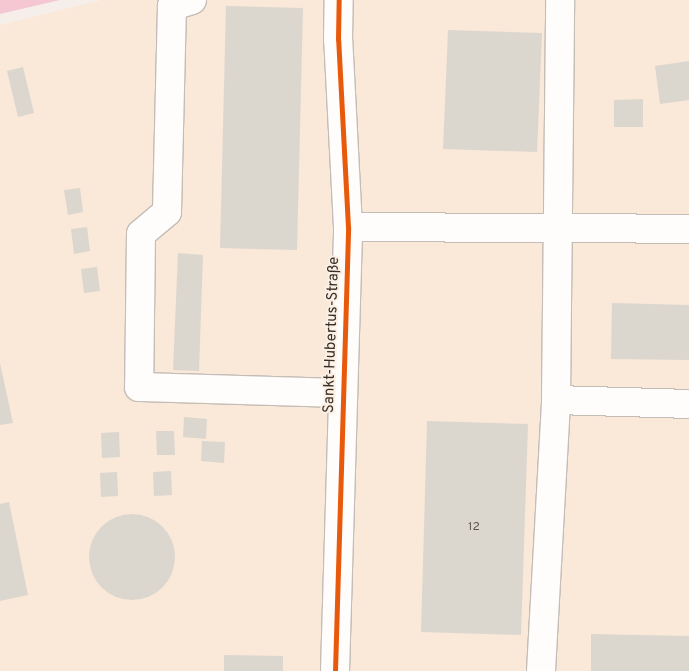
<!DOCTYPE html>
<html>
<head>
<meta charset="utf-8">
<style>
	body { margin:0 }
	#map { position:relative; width:689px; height:671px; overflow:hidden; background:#f6efe9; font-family:Overpass,sans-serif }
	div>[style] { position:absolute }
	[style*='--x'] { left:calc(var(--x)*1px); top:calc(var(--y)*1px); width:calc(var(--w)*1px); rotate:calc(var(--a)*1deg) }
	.built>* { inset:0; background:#fae8d8 }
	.green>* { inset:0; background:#f4c7d2 }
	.building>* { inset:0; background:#dbd7cf }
	.round { border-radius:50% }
	.roads { filter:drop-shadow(1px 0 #c4bdb6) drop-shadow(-1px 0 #c4bdb6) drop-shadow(0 1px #c4bdb6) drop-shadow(0 -1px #c4bdb6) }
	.minor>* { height:28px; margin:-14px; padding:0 14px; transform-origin:14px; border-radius:14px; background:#fefdfc }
	.cycleway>* { height:5px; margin:-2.5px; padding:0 2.5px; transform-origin:2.5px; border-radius:2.5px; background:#e8590c }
	span { translate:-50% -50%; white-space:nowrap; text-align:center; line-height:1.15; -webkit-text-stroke:4px #fcefe3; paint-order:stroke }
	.number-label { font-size:12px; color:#5f5850 }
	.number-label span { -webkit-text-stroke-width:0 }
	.street-label { font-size:15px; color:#362e26 }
</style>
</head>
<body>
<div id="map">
	<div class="built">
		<div style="clip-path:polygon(102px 0,689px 0,689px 671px,0 671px,0 25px)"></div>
	</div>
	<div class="green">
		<div style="clip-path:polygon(0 0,60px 0,0 14px)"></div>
	</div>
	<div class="building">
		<div style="clip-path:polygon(226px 6px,303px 8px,297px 250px,220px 248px)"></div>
		<div style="clip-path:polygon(448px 30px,542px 33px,537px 152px,443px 149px)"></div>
		<div style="clip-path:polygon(689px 61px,689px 100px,660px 104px,655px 66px)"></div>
		<div style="clip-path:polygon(23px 67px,34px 113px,18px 117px,7px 71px)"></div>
		<div style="clip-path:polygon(643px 99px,643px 127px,614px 127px,614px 100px)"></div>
		<div style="clip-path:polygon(80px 188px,83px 212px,68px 215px,64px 190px)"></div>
		<div style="clip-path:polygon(87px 227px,90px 251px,74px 254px,71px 229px)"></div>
		<div style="clip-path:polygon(178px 253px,203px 255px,199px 371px,173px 370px)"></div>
		<div style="clip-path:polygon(97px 267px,100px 291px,84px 293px,81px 269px)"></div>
		<div style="clip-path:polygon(612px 303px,689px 305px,689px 360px,611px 359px)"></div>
		<div style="clip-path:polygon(0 363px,13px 423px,0 425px)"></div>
		<div style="clip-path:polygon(184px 417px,207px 419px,206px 439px,183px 437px)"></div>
		<div style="clip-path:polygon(427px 421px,528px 424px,521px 635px,421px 632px)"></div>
		<div style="clip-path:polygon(156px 431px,174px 431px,175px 455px,157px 455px)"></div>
		<div style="clip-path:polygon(119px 432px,120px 457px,102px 458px,101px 433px)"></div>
		<div style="clip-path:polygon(202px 441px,225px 442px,224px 463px,201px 461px)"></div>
		<div style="clip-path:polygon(171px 471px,172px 495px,154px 496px,153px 472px)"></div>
		<div style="clip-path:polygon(117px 472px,118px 496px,101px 497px,100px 473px)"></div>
		<div style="clip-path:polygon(9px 502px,28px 595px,0 601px,0 504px)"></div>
		<div class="round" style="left:89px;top:514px;width:86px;height:86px"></div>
		<div style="clip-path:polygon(591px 634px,689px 636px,689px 671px,591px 671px)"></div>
		<div style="clip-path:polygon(224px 655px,283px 656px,283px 671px,224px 671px)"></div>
	</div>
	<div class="roads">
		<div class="minor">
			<div style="--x:192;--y:0;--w:21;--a:163"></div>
			<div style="--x:172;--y:6;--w:206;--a:91.4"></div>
			<div style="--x:167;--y:212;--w:34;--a:140"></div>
			<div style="--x:141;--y:234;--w:153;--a:90.7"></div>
			<div style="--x:139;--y:387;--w:203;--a:1.7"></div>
			<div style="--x:348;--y:227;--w:341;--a:0.3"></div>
			<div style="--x:556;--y:400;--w:133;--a:1.7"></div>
			<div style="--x:335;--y:671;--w:444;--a:-88.3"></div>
			<div style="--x:348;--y:227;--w:188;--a:-93"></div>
			<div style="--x:338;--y:39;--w:39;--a:-89"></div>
			<div style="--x:541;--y:671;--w:271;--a:-86.8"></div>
			<div style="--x:556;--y:400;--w:400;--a:-89.4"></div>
		</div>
	</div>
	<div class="cycleway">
		<div style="--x:335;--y:671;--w:444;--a:-88.3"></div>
		<div style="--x:348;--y:227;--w:188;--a:-93"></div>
		<div style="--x:338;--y:39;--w:39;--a:-89"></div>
	</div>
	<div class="number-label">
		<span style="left:474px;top:528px">12</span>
	</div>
	<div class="street-label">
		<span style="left:332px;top:335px;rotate:-88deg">Sankt-Hubertus-Straße</span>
	</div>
</div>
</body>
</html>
